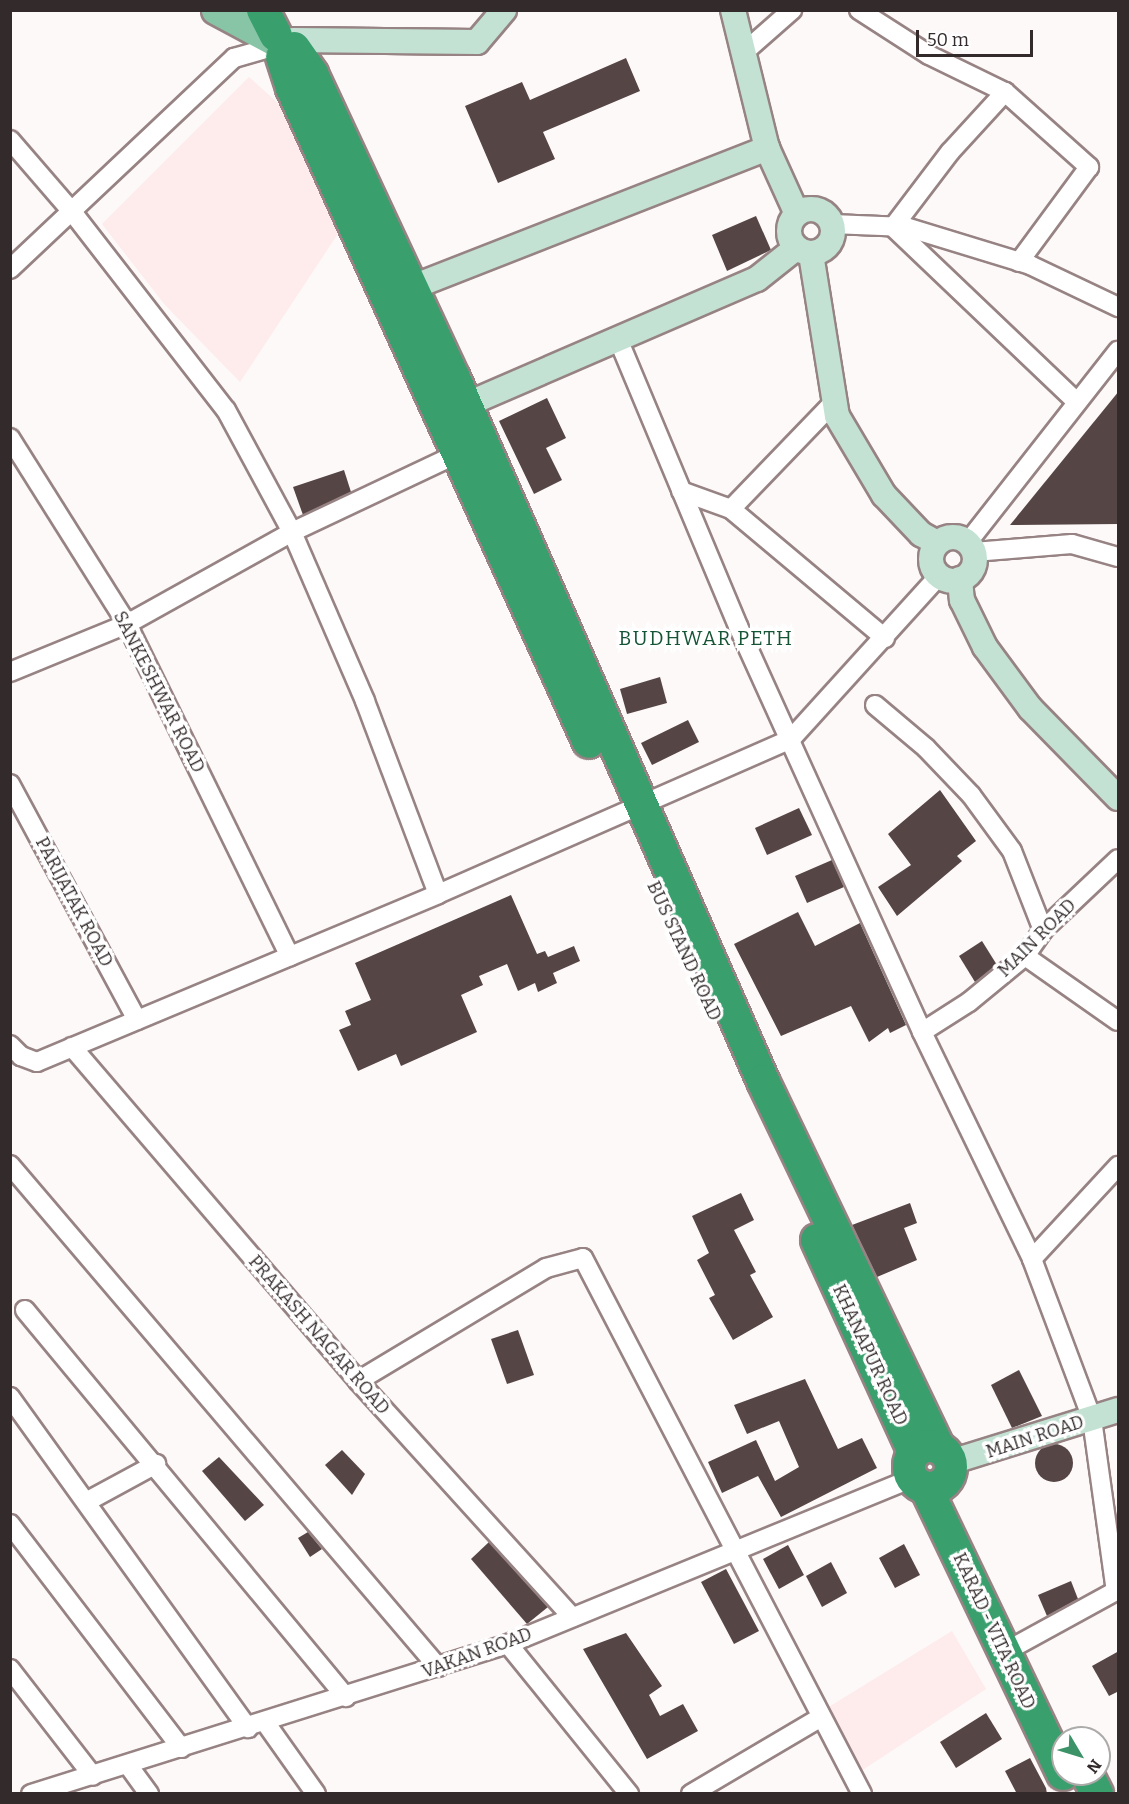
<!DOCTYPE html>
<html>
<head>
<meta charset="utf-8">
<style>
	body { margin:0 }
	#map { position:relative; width:1129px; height:1804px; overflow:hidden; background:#fdf9f9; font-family:Bitter,serif }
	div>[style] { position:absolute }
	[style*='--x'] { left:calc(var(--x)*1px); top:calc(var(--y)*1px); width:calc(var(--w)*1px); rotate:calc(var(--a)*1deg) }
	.built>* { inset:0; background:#feebeb }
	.building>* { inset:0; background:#564545 }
	.round { border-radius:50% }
	.roads { filter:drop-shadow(2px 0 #978383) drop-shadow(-2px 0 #978383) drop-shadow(0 2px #978383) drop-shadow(0 -2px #978383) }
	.street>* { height:18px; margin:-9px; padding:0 9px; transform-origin:9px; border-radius:9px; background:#fff }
	.secondary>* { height:24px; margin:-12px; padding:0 12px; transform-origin:12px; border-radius:12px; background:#c3e2d3 }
	.secondary>.ring { margin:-12px; padding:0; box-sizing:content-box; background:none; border:24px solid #c3e2d3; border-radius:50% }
	.primary>* { height:27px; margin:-13.5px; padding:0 13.5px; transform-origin:13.5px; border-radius:13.5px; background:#88c5a7 }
	.highway>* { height:32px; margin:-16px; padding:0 16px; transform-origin:16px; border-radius:16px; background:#389f6d }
	.highway>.ring { margin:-16px; padding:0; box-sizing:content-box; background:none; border:32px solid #389f6d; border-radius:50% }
	span { translate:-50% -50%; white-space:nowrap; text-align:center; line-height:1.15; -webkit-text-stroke:6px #fff; paint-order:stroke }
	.street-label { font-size:18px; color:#332b2b }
	.neighbourhood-label { font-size:20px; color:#165436; letter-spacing:1.5px }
	.frame { position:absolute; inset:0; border:12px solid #332b2b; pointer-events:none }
	.north { position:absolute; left:1051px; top:1726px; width:60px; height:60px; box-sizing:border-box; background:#fff; border:2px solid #adaaaa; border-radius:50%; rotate:128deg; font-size:16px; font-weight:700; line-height:24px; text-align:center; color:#332b2b }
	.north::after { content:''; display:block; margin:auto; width:21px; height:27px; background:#3d9368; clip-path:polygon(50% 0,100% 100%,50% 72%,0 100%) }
	.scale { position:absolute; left:916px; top:30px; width:117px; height:27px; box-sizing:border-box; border:3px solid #332b2b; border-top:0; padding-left:8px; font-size:18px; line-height:21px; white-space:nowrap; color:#332b2b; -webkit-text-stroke:4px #fff; paint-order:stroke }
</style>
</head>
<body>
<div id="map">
	<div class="built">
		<div style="clip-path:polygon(249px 77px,308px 130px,345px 223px,240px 382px,165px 305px,102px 224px)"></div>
		<div style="clip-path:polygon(952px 1631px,986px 1689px,861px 1771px,819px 1713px)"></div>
	</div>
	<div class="building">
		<div style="clip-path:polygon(626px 58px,640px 91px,543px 132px,555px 159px,498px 183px,465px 106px,522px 82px,530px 100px)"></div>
		<div style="clip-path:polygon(756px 216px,771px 250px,727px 271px,712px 235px)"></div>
		<div style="clip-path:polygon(1119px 391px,1119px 524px,1010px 525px)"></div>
		<div style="clip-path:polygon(547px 398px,566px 438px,546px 448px,562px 480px,534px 494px,499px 421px)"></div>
		<div style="clip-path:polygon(344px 470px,351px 492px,303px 515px,293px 487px)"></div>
		<div style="clip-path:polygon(660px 677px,667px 703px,627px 714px,620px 689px)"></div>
		<div style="clip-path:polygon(688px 720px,699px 742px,652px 765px,641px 743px)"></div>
		<div style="clip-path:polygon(940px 790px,976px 841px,957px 856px,962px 861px,897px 916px,878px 887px,911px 865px,888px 834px)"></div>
		<div style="clip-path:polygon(799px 808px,812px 835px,767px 855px,755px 828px)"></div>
		<div style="clip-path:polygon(832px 860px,844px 887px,807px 903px,795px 876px)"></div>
		<div style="clip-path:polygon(511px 895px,537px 954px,545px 951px,548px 957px,574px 946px,580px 961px,553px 973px,557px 983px,538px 992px,535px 983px,518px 991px,507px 964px,479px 976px,483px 985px,461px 995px,477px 1032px,401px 1066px,396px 1054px,358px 1071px,339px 1030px,351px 1025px,345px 1011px,371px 1000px,355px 963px)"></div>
		<div style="clip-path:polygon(798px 912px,815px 946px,860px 923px,906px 1025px,890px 1033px,888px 1028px,869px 1042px,851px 1006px,781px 1036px,734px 944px)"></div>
		<div style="clip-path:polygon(982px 941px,997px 965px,975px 982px,959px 956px)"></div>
		<div style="clip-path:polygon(741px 1193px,754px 1220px,734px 1230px,756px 1272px,750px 1275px,773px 1317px,733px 1340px,709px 1298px,715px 1295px,697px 1260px,709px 1253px,692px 1216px)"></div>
		<div style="clip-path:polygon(910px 1203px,917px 1223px,904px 1228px,917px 1260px,877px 1277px,852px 1225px)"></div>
		<div style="clip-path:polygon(518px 1330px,534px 1375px,507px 1384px,491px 1339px)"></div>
		<div style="clip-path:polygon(1019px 1370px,1042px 1416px,1012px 1428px,991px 1385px)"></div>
		<div style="clip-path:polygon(805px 1379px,838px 1449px,862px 1438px,877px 1468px,781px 1517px,758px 1476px,722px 1493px,708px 1462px,756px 1440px,775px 1481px,799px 1467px,779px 1421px,747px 1434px,734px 1405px)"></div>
		<div class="round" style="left:1035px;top:1444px;width:38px;height:38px"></div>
		<div style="clip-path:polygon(342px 1450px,365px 1474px,352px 1495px,325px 1465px)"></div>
		<div style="clip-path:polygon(219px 1457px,264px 1505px,245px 1521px,202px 1471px)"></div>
		<div style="clip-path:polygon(308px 1532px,322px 1549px,310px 1557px,298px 1538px)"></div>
		<div style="clip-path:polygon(489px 1542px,548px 1607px,527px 1624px,471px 1559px)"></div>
		<div style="clip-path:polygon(904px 1544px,920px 1575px,895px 1588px,879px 1558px)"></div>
		<div style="clip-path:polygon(788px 1545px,804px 1575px,779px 1589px,763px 1559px)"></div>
		<div style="clip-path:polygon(831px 1562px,847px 1593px,822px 1607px,806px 1576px)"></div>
		<div style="clip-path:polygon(726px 1569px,759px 1631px,734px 1644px,701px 1582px)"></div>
		<div style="clip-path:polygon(1071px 1581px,1078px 1599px,1047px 1616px,1038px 1595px)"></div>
		<div style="clip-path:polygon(626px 1633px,662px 1686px,649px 1695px,660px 1716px,683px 1704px,698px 1731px,647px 1759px,583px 1649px)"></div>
		<div style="clip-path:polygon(1119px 1651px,1119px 1691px,1109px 1696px,1092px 1666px)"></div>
		<div style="clip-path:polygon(986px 1713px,1002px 1739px,956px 1768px,940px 1742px)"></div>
		<div style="clip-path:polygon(1030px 1758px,1046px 1788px,1047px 1794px,1017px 1794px,1005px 1771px)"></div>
	</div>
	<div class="roads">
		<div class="street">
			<div style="--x:859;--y:10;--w:83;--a:32.7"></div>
			<div style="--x:929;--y:55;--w:85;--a:26"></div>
			<div style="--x:1005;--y:92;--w:113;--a:41.8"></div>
			<div style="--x:1089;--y:167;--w:118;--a:126.4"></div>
			<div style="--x:742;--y:54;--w:67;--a:-41.3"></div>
			<div style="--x:1005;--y:92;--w:81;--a:132.5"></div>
			<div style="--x:950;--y:152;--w:94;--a:127.2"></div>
			<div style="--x:893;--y:227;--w:254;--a:43.6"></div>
			<div style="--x:10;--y:140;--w:96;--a:49.2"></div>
			<div style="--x:73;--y:213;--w:249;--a:52.2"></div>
			<div style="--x:226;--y:410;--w:139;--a:61.6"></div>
			<div style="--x:292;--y:532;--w:184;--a:66.6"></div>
			<div style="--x:365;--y:701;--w:206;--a:69.3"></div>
			<div style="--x:832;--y:224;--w:74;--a:2.3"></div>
			<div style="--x:906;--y:227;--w:130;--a:17"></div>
			<div style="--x:1030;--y:265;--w:98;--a:25.5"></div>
			<div style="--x:10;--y:269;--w:308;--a:-43.3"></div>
			<div style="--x:234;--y:58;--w:37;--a:-16"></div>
			<div style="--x:618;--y:339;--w:311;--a:67.3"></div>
			<div style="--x:738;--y:626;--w:446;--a:65.6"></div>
			<div style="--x:922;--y:1032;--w:252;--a:64.1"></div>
			<div style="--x:1032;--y:1259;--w:171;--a:69.4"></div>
			<div style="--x:1092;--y:1419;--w:174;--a:82.1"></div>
			<div style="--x:1116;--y:1591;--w:111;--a:151.3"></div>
			<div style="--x:10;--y:438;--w:220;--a:57.8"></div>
			<div style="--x:127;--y:624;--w:370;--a:63.9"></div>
			<div style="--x:681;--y:491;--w:53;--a:19.8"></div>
			<div style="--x:731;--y:509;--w:201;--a:40"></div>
			<div style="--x:731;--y:509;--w:150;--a:-46.1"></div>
			<div style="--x:968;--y:542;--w:243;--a:-51.9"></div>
			<div style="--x:974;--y:552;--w:98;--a:-4.7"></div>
			<div style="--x:1072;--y:544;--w:48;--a:15.8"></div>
			<div style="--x:10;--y:672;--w:126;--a:-22.3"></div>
			<div style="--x:127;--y:624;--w:189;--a:-29.1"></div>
			<div style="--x:292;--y:532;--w:185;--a:-25.3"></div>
			<div style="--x:875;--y:705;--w:67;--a:40.1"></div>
			<div style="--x:926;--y:748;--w:65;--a:46.2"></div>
			<div style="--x:971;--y:795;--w:69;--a:53.8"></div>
			<div style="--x:1012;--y:851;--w:85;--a:68.6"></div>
			<div style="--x:10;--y:784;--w:268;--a:61.7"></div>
			<div style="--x:1025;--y:956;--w:113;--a:35"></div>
			<div style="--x:922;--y:1032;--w:56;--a:-32.6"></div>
			<div style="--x:969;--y:1002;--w:72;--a:-39.4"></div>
			<div style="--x:1025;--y:956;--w:32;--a:-55"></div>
			<div style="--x:1043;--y:930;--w:103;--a:-43.4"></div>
			<div style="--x:10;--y:1045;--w:16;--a:45"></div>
			<div style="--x:21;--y:1056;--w:17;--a:21"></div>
			<div style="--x:37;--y:1062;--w:435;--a:-22.7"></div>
			<div style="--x:438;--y:894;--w:386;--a:-23.7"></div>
			<div style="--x:791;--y:739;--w:220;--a:-47.8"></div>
			<div style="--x:72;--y:1047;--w:440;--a:49.4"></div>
			<div style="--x:358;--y:1381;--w:319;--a:47.8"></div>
			<div style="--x:10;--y:1165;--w:660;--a:49.55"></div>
			<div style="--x:1032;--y:1259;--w:127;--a:-47.2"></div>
			<div style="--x:25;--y:1310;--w:503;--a:50.33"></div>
			<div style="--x:358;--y:1381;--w:219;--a:-31"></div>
			<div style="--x:546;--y:1268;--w:38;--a:-15"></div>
			<div style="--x:583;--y:1258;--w:604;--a:62.5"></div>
			<div style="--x:10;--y:1397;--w:408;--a:54.3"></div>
			<div style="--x:86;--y:1502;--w:80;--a:-28.5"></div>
			<div style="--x:10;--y:1524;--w:282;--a:52.6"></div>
			<div style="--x:508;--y:1644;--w:193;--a:51.1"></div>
			<div style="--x:10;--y:1669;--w:135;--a:52.2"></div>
			<div style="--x:265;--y:1722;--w:88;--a:54.7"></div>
			<div style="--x:128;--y:1765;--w:36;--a:54"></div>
			<div style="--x:31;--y:1794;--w:500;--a:-17.46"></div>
			<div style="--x:508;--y:1644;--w:437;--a:-22.3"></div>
			<div style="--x:691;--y:1794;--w:151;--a:-30.6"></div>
		</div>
		<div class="secondary">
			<div style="--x:733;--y:10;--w:142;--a:76.2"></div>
			<div style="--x:767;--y:148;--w:72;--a:65.6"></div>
			<div style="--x:293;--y:40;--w:184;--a:0.6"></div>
			<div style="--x:477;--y:42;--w:42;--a:-49.8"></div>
			<div class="ring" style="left:789px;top:209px;width:20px;height:20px"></div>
			<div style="--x:811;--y:254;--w:164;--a:80.9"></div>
			<div style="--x:837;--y:416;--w:92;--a:59.3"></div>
			<div style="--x:884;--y:495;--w:54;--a:46.5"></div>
			<div style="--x:921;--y:534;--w:18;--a:29"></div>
			<div style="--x:395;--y:294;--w:400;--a:-21.4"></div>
			<div style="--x:463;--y:406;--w:320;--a:-23.4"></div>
			<div style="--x:757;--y:279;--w:50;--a:-38.5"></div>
			<div class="ring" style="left:931px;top:537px;width:20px;height:20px"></div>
			<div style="--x:960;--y:579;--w:21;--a:85"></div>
			<div style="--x:962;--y:600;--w:52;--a:63.9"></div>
			<div style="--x:985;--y:647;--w:76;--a:53.6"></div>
			<div style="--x:1030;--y:708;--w:126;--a:45.6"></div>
			<div style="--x:951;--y:1462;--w:175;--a:-17.3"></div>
		</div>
		<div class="primary">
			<div style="--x:215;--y:10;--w:64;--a:28.2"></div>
		</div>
		<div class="highway">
			<div style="--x:263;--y:10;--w:28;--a:63"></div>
			<div style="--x:294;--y:48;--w:32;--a:55"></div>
			<div style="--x:312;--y:74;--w:336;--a:65"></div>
			<div style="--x:454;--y:378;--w:768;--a:66.27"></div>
			<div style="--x:763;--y:1081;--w:406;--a:64.4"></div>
			<div style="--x:282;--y:57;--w:33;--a:72"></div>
			<div style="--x:292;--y:88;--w:718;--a:65.58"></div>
			<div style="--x:817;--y:1240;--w:233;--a:65.4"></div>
			<div class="ring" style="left:909px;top:1446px;width:10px;height:10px"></div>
			<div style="--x:926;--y:1488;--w:317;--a:64.4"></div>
			<div style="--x:1087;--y:1774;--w:22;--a:63"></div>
		</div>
	</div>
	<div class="street-label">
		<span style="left:159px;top:692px;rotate:63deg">SANKESHWAR ROAD</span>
		<span style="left:74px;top:902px;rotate:62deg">PARIJATAK ROAD</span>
		<span style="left:1037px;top:938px;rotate:-45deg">MAIN ROAD</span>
		<span style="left:684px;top:951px;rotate:65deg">BUS STAND ROAD</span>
		<span style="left:319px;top:1335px;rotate:49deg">PRAKASH NAGAR ROAD</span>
		<span style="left:870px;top:1355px;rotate:65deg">KHANAPUR ROAD</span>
		<span style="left:1035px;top:1437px;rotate:-18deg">MAIN ROAD</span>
		<span style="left:994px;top:1631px;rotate:65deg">KARAD - VITA ROAD</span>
		<span style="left:477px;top:1653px;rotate:-20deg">VAKAN ROAD</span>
	</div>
	<div class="neighbourhood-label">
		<span style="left:706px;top:638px">BUDHWAR PETH</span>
	</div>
	<div class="frame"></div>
	<div class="north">N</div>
	<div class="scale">50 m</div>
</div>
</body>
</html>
